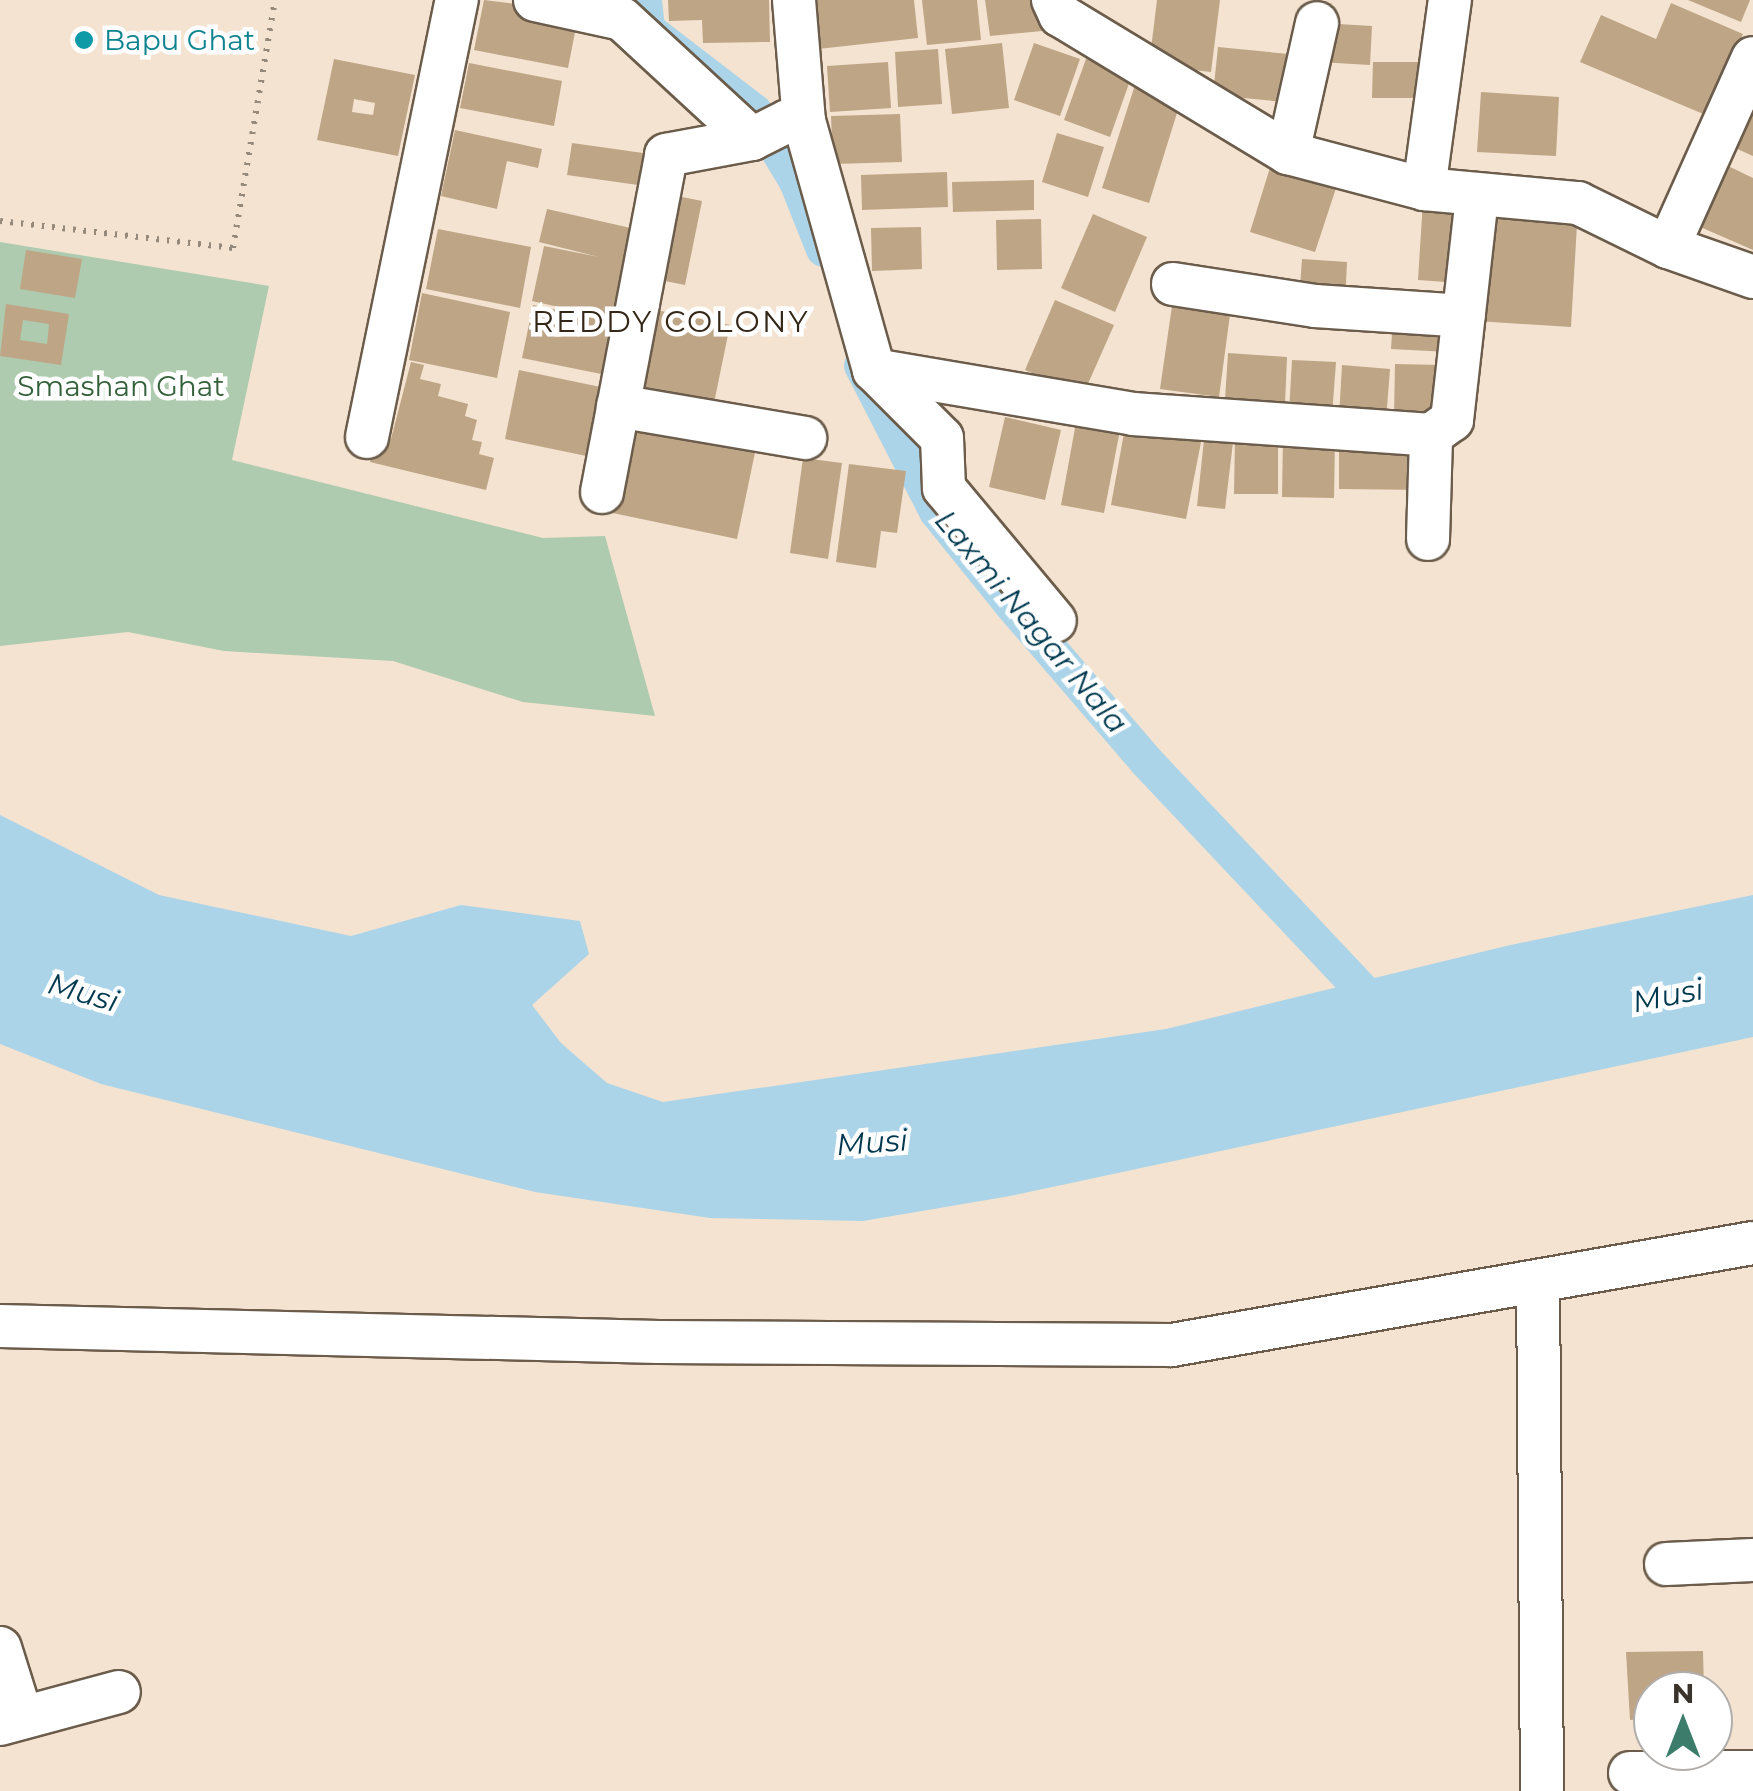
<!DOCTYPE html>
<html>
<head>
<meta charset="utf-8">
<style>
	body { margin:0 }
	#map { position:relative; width:1753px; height:1791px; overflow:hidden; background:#f4e3d0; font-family:Montserrat,sans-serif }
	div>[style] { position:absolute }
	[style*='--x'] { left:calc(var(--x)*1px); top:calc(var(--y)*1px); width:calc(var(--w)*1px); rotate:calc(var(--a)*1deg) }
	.green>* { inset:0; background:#aecbaf }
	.water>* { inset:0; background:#abd4e9 }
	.canal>* { height:35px; margin:-17.5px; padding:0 17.5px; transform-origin:17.5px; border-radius:17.5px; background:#abd4e9 }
	.building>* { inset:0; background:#bea586 }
	.path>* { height:6px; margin-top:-3px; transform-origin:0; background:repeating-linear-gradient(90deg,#94897b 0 2.5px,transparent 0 10.5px) }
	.roads { filter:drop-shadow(2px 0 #6b5c4b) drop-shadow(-2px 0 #6b5c4b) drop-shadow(0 2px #6b5c4b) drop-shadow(0 -2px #6b5c4b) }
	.minor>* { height:42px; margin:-21px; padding:0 21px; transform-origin:21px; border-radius:21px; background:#fff }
	.dots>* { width:28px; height:28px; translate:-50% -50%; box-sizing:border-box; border:5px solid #fff; border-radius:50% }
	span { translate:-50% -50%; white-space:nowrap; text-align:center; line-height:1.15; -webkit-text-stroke:9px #fff; paint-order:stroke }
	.culture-label { font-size:28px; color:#0d838f }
	.left { translate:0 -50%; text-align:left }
	.park-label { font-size:28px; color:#346139 }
	.neighbourhood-label { font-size:30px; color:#342718; letter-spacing:2.5px }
	.water-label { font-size:30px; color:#00394f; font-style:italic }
	.north { position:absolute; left:1633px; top:1671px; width:100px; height:100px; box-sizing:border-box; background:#fff; border:2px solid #b0adaa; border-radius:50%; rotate:0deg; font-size:28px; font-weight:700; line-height:40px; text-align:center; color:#39332b }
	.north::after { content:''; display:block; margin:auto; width:35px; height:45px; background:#3c7c6b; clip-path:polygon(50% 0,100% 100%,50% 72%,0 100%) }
</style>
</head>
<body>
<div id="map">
	<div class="green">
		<div style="clip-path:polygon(0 242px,269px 286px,232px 460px,543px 538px,605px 536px,655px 716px,523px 702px,393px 661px,224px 651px,128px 632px,0 646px)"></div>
	</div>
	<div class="water">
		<div style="clip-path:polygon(0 815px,159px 895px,351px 936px,461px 905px,580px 921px,589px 954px,532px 1005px,561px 1043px,607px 1083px,663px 1102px,1166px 1029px,1506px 946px,1753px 895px,1753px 1037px,1010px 1196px,863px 1221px,710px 1218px,535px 1192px,101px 1084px,0 1044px)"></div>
	</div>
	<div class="canal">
		<div style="--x:644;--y:0;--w:29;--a:84"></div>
		<div style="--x:647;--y:29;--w:135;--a:37.5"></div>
		<div style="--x:754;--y:111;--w:82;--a:59"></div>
		<div style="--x:796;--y:181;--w:73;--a:68.3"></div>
		<div style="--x:861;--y:365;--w:164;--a:62.8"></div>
		<div style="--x:936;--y:511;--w:119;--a:51.1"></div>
		<div style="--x:1011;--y:604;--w:207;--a:49.3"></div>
		<div style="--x:1146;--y:761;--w:352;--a:46.7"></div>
	</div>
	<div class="building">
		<div style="clip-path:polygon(484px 0,579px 12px,568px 68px,474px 50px)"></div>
		<div style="clip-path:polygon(668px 0,769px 0,770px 42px,703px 43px,702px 20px,669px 21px)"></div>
		<div style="clip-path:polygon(813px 0,914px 0,918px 38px,818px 49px)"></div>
		<div style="clip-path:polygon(922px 0,977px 0,981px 40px,927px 45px)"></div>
		<div style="clip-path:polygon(985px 0,1038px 0,1042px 31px,990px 36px)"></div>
		<div style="clip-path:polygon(1157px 0,1220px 0,1211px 72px,1149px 65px)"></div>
		<div style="clip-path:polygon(1688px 0,1750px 0,1741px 22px)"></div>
		<div style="clip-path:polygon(1671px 3px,1743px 34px,1708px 116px,1580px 62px,1601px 15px,1656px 39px)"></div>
		<div style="clip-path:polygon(1321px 23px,1372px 26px,1370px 65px,1319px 62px)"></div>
		<div style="clip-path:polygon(1002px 43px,1009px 108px,952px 114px,945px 49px)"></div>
		<div style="clip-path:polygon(1034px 43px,1080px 59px,1060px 116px,1014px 100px)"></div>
		<div style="clip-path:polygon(1218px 47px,1299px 55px,1294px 103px,1213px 95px)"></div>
		<div style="clip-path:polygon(938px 49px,942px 104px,898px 107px,895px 52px)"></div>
		<div style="clip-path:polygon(evenodd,334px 59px,415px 75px,398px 156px,317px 140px,334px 59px,354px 99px,375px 103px,373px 115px,352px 112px,354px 99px)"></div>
		<div style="clip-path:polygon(1086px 59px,1132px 75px,1110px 137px,1064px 120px)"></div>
		<div style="clip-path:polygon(888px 62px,891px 108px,830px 112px,827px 66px)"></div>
		<div style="clip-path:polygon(1373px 62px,1419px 62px,1418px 98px,1372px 98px)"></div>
		<div style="clip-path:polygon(469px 63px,562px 81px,554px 126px,460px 108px)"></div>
		<div style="clip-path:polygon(1135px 85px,1181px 100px,1149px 203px,1102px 188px)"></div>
		<div style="clip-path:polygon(1481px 92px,1559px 97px,1556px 156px,1477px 152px)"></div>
		<div style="clip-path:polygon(1753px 101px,1753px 156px,1733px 147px)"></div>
		<div style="clip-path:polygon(900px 114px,902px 162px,833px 164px,831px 116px)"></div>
		<div style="clip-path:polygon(455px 130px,542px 149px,538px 168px,507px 161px,497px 209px,441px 196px)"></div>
		<div style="clip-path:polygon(1057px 133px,1104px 147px,1088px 197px,1042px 182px)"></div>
		<div style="clip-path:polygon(572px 143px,643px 153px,638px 185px,567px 175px)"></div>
		<div style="clip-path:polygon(1273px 158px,1339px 179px,1315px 252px,1250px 232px)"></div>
		<div style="clip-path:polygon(1726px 165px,1753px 178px,1753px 250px,1698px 226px)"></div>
		<div style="clip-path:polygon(947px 172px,948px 207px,862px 210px,861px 175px)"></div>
		<div style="clip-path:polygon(1034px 180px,1034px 210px,953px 212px,952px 182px)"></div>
		<div style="clip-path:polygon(677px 196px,702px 201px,685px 285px,660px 280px)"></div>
		<div style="clip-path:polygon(1423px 201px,1465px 203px,1460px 283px,1418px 280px)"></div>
		<div style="clip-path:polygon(1484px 202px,1578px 207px,1571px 327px,1476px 321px)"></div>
		<div style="clip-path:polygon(547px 209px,635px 229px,621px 321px,532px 301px,544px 246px,599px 257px,539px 242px)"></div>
		<div style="clip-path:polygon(1093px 214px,1147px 237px,1115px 312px,1061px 288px)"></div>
		<div style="clip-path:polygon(1041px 219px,1042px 269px,997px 270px,996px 220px)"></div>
		<div style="clip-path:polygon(921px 227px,922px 269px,872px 271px,871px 228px)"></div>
		<div style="clip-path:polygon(438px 229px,531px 247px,520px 308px,426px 289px)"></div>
		<div style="clip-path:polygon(26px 250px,82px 259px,75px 298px,20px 289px)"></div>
		<div style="clip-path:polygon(1302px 259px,1347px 262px,1345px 304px,1299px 301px)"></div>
		<div style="clip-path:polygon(422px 293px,510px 312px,497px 378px,409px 360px)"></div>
		<div style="clip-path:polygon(1173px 299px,1231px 307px,1219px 397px,1160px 389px)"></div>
		<div style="clip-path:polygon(1055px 300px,1114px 325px,1083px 395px,1025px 370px)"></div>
		<div style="clip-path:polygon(evenodd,6px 304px,69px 314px,61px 365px,0 356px,6px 304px,23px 320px,49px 324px,47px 344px,20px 340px,23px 320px)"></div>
		<div style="clip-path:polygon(533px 305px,622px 323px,611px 376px,522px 358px)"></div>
		<div style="clip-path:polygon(656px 310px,730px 325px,713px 408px,640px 393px)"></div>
		<div style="clip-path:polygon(1393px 316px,1452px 319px,1449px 352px,1391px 349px)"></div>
		<div style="clip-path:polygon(1228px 353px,1287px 357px,1285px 404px,1225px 400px)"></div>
		<div style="clip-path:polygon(1292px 360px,1336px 362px,1332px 416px,1289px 413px)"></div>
		<div style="clip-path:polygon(411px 362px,424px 365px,420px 379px,441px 384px,438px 396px,468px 404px,465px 416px,477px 420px,472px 440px,482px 442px,479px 454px,494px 458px,486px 490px,370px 462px,377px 436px,391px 439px)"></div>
		<div style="clip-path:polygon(1395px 364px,1443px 365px,1441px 417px,1394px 416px)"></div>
		<div style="clip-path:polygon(1342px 365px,1390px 369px,1386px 420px,1339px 417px)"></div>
		<div style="clip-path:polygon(519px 370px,610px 389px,596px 458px,505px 439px)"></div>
		<div style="clip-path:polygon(627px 417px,757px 443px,737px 539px,608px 512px)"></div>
		<div style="clip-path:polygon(1005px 417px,1061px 430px,1045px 500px,989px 487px)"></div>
		<div style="clip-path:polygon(1077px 417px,1121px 425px,1104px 513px,1061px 505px)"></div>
		<div style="clip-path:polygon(1126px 422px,1202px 437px,1186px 519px,1111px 505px)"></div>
		<div style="clip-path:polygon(1205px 430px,1234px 434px,1225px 509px,1197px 506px)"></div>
		<div style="clip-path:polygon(1283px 437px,1335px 438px,1334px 498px,1282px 497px)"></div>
		<div style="clip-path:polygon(1235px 438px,1278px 438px,1278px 494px,1234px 494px)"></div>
		<div style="clip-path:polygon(1339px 439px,1429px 440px,1429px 490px,1339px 489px)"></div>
		<div style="clip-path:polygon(803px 458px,842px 463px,828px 559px,790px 553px)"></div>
		<div style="clip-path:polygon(849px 464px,906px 471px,897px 533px,881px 531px,876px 568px,836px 562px)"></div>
		<div style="clip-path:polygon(1703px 1651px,1704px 1691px,1653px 1691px,1653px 1718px,1630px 1720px,1626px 1652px)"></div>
	</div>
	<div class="path">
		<div style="--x:0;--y:221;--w:235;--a:6.6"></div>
		<div style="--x:233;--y:248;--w:252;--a:-80.4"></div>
	</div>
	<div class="roads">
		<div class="minor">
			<div style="--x:535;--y:0;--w:89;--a:12.3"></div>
			<div style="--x:622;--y:19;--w:177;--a:42.7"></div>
			<div style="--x:794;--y:0;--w:121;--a:85.3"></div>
			<div style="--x:804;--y:121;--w:259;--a:74.3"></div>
			<div style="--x:874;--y:370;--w:263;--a:9.6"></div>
			<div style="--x:1133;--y:414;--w:299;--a:4"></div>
			<div style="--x:1431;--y:435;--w:26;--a:-36"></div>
			<div style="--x:1452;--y:420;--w:224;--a:-83.6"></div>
			<div style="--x:1053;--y:0;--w:17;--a:65"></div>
			<div style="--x:1060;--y:15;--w:267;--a:31.2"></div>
			<div style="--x:1288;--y:153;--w:141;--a:14.8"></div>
			<div style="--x:1424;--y:189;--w:155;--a:5.2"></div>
			<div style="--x:1578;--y:203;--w:100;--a:26.1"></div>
			<div style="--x:1668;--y:247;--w:90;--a:19.4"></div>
			<div style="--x:1288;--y:153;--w:133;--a:-77.4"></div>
			<div style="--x:1424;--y:189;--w:191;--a:-82.2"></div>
			<div style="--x:1668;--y:247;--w:207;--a:-65.8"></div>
			<div style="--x:1173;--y:284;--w:144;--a:8.8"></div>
			<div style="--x:1315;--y:306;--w:149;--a:3.8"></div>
			<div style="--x:874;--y:370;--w:96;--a:45"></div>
			<div style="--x:942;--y:438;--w:50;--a:87.7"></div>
			<div style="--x:944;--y:488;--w:173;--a:50.2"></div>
			<div style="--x:618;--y:406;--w:190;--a:9.7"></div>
			<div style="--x:367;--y:437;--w:446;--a:-78.4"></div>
			<div style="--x:602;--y:492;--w:343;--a:-79.2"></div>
			<div style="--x:666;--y:155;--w:87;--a:-10.5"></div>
			<div style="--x:752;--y:139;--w:40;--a:-26.6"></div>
			<div style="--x:788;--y:121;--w:16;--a:0"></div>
			<div style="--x:1428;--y:539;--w:104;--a:-88.3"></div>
			<div style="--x:1538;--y:1281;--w:510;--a:89.55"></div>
			<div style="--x:0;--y:1326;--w:659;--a:1.39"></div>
			<div style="--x:659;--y:1342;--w:513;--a:0.34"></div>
			<div style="--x:1172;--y:1345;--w:590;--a:-9.96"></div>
			<div style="--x:1666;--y:1564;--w:87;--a:-2.6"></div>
			<div style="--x:0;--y:1648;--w:73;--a:72.6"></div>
			<div style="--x:0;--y:1724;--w:123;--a:-15.1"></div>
			<div style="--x:1630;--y:1773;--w:123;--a:-0.5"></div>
		</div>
	</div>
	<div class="dots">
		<div style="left:84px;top:40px;background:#0f9aa8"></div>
	</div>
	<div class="culture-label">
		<span class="left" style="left:104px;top:40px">Bapu Ghat</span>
	</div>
	<div class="park-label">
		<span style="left:121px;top:386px">Smashan Ghat</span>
	</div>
	<div class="neighbourhood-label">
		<span style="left:671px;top:322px">REDDY COLONY</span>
	</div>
	<div class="water-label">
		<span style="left:1031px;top:622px;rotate:50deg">Laxmi Nagar Nala</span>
		<span style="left:83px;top:993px;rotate:16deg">Musi</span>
		<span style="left:1668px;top:996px;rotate:-11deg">Musi</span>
		<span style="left:872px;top:1143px;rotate:-4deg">Musi</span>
	</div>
	<div class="north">N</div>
</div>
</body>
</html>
